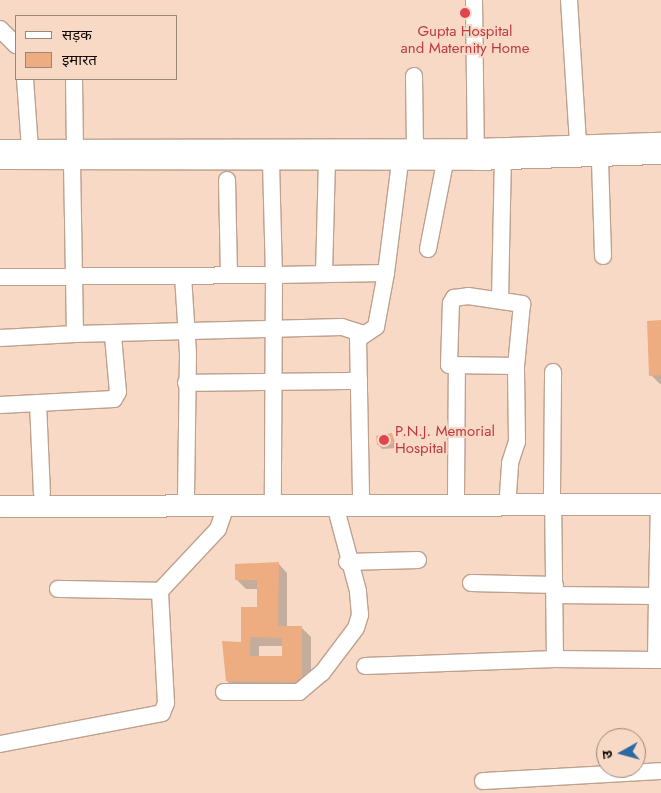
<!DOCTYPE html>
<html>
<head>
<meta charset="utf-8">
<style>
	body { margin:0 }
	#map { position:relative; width:661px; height:793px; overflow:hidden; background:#f7d9c5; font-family:Jost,"Noto Sans Devanagari",sans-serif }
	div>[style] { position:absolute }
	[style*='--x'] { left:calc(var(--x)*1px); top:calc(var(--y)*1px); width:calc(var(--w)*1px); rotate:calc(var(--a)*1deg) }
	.shadow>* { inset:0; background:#0003 }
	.building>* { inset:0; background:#eead80 }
	.roads { filter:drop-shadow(1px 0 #bda18e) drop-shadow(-1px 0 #bda18e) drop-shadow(0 1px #bda18e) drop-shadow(0 -1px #bda18e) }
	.minor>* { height:16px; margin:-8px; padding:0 8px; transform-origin:8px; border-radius:8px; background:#fff }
	.major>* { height:21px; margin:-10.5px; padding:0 10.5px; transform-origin:10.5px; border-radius:10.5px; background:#fff }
	.dots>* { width:14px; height:14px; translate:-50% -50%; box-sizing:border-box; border:2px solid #f7d9c5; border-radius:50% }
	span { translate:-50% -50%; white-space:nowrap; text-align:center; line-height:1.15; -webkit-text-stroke:4px #f7d9c5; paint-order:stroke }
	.health-label { font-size:15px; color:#be3a42 }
	.left { translate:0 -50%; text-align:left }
	.legend { position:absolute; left:15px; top:15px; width:162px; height:65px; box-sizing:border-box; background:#f7d9c5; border:1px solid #9c8678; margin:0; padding:6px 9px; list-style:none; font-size:15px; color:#130a04 }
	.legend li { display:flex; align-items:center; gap:10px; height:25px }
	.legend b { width:25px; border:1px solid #9c8678 }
	.north { position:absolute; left:596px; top:728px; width:50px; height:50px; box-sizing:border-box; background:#f7d9c5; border:1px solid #9c8678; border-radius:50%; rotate:263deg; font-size:14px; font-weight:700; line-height:20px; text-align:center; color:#130a04 }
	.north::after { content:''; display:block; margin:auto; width:18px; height:22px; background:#2c6ba2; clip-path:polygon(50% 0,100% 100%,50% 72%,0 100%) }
</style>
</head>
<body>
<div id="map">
	<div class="shadow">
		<div style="clip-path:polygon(661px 321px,661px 384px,660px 384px,651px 375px)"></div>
		<div style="clip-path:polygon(392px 434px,397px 448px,382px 449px,378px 444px)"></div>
		<div style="clip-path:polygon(evenodd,278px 563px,287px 573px,287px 628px,302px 628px,311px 637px,311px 686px,236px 690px,227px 681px,258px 609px,258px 589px,246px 589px,236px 579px,278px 563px,259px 646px,283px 646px,283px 658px,259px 657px,259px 646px)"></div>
	</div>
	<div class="building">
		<div style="clip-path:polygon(661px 320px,661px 375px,649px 376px,647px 321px)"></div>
		<div style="clip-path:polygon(392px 433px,393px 444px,377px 445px,376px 436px)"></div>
		<div style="clip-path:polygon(evenodd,279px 562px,278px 626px,302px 626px,302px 677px,295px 682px,226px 681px,222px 641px,241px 642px,241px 607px,257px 607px,257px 580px,235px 580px,235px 564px,279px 562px,250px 637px,282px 638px,282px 656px,250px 656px,250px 637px)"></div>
	</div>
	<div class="roads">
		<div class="minor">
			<div style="--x:474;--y:0;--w:157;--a:89.3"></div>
			<div style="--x:569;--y:0;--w:145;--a:86.4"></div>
			<div style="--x:0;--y:29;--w:23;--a:45"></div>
			<div style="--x:414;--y:76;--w:72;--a:89.2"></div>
			<div style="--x:25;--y:79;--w:69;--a:85.9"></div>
			<div style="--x:74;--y:79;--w:69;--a:89.2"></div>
			<div style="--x:0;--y:148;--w:476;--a:-0.1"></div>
			<div style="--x:476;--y:147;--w:185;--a:-1.9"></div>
			<div style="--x:600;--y:160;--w:96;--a:88.2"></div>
			<div style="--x:0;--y:161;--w:476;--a:0.1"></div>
			<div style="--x:476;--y:162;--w:185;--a:-1.9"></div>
			<div style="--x:271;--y:162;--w:113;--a:88.5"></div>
			<div style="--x:274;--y:275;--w:112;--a:-1"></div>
			<div style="--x:386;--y:273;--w:112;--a:-82.8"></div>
			<div style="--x:227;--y:180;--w:95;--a:88.8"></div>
			<div style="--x:428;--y:249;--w:89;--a:-78.9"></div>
			<div style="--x:324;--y:274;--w:112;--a:-88.5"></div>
			<div style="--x:183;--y:276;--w:78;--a:86.3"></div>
			<div style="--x:188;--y:354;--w:141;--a:90.8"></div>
			<div style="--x:0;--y:277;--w:274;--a:-0.4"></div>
			<div style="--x:274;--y:275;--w:219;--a:90.3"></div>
			<div style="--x:468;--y:296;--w:55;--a:8.4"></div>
			<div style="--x:522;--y:304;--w:62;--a:95.5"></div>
			<div style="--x:516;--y:366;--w:67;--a:-179.1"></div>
			<div style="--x:449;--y:365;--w:62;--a:-88.2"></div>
			<div style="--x:451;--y:303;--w:6;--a:-59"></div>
			<div style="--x:454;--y:298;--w:14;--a:-8"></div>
			<div style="--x:500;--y:299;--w:138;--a:-88.8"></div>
			<div style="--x:75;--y:334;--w:267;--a:-1.5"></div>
			<div style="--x:342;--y:327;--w:20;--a:18"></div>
			<div style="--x:0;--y:338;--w:75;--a:-3.1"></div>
			<div style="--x:75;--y:334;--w:174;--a:-91"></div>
			<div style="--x:186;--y:383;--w:173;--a:-0.7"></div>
			<div style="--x:38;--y:403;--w:90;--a:87.5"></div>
			<div style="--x:0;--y:405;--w:114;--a:-3"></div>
			<div style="--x:114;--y:399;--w:8;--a:-60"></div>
			<div style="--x:118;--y:392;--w:56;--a:-95.1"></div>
			<div style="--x:552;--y:493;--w:121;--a:-89.5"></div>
			<div style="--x:361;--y:494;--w:155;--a:-91.1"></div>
			<div style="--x:358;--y:339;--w:22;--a:-34"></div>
			<div style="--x:376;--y:327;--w:55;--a:-79.5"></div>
			<div style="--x:508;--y:494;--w:31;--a:-86"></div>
			<div style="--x:510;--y:463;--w:22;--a:-72"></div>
			<div style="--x:517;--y:442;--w:76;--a:-90.8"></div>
			<div style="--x:456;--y:495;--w:128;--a:-89.6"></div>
			<div style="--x:347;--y:562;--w:71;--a:-1.6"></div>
			<div style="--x:471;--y:583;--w:84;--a:1.4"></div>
			<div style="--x:58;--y:589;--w:102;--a:1.1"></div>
			<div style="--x:555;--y:595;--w:102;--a:0.6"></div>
			<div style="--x:657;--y:596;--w:92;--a:-88.8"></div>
			<div style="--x:661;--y:596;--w:4;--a:180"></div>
			<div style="--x:657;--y:596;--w:64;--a:90.9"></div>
			<div style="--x:656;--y:660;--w:5;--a:0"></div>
			<div style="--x:555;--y:659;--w:101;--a:0.6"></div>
			<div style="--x:365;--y:666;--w:190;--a:-2.1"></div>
			<div style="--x:555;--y:659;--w:153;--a:-90.7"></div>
			<div style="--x:224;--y:692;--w:75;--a:0"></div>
			<div style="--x:299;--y:692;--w:30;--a:-40"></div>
			<div style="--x:322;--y:673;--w:56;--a:-52.9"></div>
			<div style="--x:356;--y:628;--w:14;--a:-73"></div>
			<div style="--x:360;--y:615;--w:24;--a:-95"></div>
			<div style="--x:358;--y:591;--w:89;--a:-105"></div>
			<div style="--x:0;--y:744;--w:165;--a:-10.8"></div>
			<div style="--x:162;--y:713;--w:11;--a:-68"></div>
			<div style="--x:166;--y:703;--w:112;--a:-93.1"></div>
			<div style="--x:160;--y:591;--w:85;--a:-46.9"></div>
			<div style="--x:218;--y:529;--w:24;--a:-71"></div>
			<div style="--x:483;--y:781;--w:178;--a:-3.2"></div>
		</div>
		<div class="major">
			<div style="--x:0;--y:506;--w:661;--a:-0.17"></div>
		</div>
	</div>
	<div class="dots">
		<div style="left:465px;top:13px;background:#e0444e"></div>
		<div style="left:384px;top:440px;background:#e0444e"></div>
	</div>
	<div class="health-label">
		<span style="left:465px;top:40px">Gupta Hospital<br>and Maternity Home</span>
		<span class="left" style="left:395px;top:440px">P.N.J. Memorial<br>Hospital</span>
	</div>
	<ul class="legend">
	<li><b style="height:6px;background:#fff"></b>सड़क</li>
	<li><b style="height:14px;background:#eead80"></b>इमारत</li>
	</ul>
	<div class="north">उ</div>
</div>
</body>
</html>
